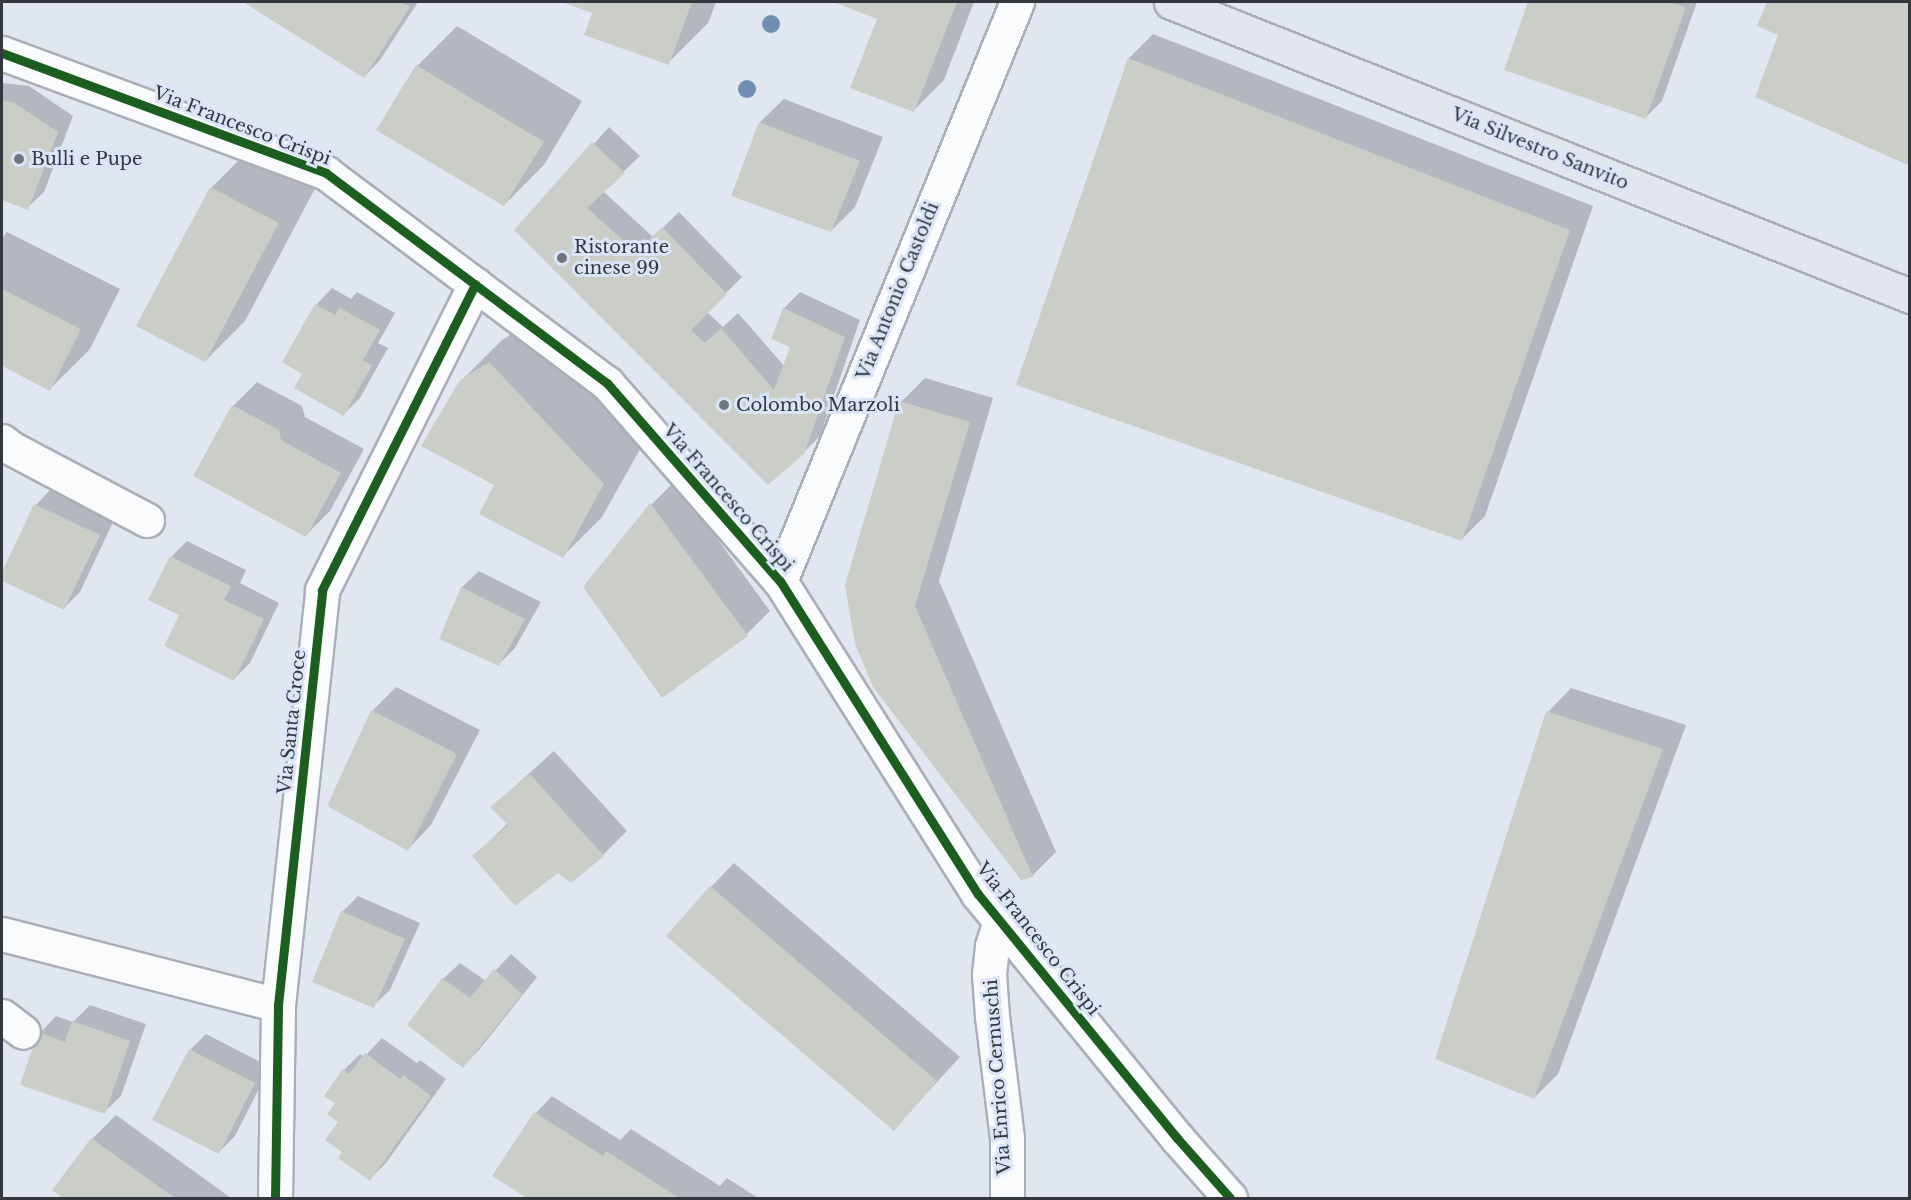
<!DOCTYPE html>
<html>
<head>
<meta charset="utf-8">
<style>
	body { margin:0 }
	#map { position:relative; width:1911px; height:1200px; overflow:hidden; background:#e0e7f1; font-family:"Libre Baskerville",serif }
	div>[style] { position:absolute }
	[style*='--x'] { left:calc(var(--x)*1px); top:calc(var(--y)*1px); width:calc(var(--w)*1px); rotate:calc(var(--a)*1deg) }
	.shadow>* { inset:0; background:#0003 }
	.building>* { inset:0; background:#cacec7 }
	.roads { filter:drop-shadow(2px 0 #aaafb7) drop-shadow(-2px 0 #aaafb7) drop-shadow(0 2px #aaafb7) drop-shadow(0 -2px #aaafb7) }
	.minor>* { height:33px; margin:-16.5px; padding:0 16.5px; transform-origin:16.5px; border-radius:16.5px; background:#fafbfd }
	.tertiary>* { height:33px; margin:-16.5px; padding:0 16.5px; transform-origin:16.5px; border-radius:16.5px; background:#fafbfd }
	.primary>* { height:33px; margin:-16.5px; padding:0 16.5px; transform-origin:16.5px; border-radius:16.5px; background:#e2e7ee }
	.cycleway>* { height:9px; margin:-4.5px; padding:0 4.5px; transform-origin:4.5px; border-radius:4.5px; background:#1b5e20 }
	.trees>* { width:18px; height:18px; margin:-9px; border-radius:50%; background:#718db1 }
	.dots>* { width:16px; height:16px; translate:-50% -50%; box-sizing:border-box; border:3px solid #dae6f7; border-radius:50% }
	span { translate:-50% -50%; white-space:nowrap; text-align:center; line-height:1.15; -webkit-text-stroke:6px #dae6f7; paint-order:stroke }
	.street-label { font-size:18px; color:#33383f }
	.poi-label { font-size:18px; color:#33383f }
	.left { translate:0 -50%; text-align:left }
	.frame { position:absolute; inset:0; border:3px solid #33383f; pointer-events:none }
</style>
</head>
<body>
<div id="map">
	<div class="shadow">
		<div style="clip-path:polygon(246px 2px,418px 2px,380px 60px,364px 77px)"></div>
		<div style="clip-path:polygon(565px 2px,716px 2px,708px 23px,668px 63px,594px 12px)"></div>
		<div style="clip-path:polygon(836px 2px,974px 2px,944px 80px,913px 111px,879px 18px)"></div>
		<div style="clip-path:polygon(1529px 2px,1697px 2px,1662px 101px,1646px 117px,1506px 69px)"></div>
		<div style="clip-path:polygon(1769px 2px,1910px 2px,1910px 164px,1780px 34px,1759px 25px)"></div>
		<div style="clip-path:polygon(457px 26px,582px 101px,544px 165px,504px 205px,417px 66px)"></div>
		<div style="clip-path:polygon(1153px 34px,1593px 206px,1485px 516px,1461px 540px,1018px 384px,1129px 58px)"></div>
		<div style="clip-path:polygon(2px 83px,29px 86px,73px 116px,44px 192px,27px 208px,2px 198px)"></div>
		<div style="clip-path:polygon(784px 99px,883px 137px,855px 207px,831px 231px,760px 122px)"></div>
		<div style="clip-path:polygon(609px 127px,640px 156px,603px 191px,653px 237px,679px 212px,742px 277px,707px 312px,723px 327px,738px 313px,785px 367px,792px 347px,784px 308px,800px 292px,860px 320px,820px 436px,803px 453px,516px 230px)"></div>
		<div style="clip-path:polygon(251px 148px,318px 183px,245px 321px,205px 361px,211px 188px)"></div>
		<div style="clip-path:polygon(7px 232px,120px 289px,90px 349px,50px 389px,2px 365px,2px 238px)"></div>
		<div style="clip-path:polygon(332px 288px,351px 299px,357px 292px,395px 313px,378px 343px,388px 348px,360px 398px,344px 414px,304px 373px,284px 362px,316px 305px)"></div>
		<div style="clip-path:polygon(530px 323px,643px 444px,602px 517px,562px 557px,496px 484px,461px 381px,502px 340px)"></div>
		<div style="clip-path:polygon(925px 378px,993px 398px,939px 581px,1056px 852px,1032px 876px,874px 686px,901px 402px)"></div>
		<div style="clip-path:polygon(257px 382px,302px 406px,305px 417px,364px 449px,330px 511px,306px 535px,195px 475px,233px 406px)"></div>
		<div style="clip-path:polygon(675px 481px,770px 611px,747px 634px,585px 587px,652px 504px)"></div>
		<div style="clip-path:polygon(52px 488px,115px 518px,80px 592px,63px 609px,2px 579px,36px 505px)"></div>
		<div style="clip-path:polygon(187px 541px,246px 570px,240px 583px,279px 603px,250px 663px,234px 679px,181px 615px,171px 557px)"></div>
		<div style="clip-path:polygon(479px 571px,541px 602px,515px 648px,499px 664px,441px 639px,462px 587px)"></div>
		<div style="clip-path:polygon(396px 687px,480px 730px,431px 825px,408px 849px,372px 711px)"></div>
		<div style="clip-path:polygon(1571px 688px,1686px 725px,1558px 1074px,1534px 1098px,1548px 712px)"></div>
		<div style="clip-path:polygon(554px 751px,627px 831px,603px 855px,558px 871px,474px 856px,508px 823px,492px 807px)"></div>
		<div style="clip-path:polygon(734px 863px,960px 1057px,894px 1129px,711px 887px)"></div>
		<div style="clip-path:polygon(358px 896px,420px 923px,390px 990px,373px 1006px,342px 912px)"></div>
		<div style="clip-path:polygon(511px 954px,537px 977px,479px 1050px,463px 1066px,443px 979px,460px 963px,486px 981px)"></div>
		<div style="clip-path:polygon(90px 1005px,146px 1024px,121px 1096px,104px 1112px,40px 1033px,56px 1016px,73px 1022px)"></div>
		<div style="clip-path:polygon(206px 1034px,270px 1067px,235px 1136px,219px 1152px,190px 1050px)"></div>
		<div style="clip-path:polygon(382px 1038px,417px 1063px,420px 1060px,446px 1079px,386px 1163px,370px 1179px,344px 1151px,337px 1103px,344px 1070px,360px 1054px,364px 1057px)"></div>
		<div style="clip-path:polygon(552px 1096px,620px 1140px,631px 1129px,720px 1186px,727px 1178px,758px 1198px,530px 1198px,494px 1176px,536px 1113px)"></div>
		<div style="clip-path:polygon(116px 1115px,231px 1198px,60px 1198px,92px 1139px)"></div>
	</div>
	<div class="building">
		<div style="clip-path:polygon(243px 2px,401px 2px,410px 7px,364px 78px)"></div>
		<div style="clip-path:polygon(562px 2px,692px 2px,669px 65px,584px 35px,592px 13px)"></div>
		<div style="clip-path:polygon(833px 2px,957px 2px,914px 112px,850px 88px,877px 19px)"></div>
		<div style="clip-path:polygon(1528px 2px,1667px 2px,1686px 7px,1646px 119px,1504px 70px)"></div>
		<div style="clip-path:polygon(1767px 2px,1910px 2px,1910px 166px,1755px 97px,1778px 35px,1757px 26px)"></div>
		<div style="clip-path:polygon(1128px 58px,1570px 230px,1462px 541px,1016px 385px)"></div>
		<div style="clip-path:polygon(416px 65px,544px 142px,504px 206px,376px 130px)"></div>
		<div style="clip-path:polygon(2px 101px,13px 102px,58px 132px,28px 210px,2px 200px)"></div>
		<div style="clip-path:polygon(759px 122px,860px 161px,831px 232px,731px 196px)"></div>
		<div style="clip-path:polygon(592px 142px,625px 173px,587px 208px,636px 252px,662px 227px,727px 294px,691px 330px,705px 343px,721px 328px,774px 390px,790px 347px,771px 339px,783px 308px,845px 337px,804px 454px,768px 485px,514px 230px)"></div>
		<div style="clip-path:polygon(210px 187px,279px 223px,205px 362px,136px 326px)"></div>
		<div style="clip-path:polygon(2px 289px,81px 329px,50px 391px,2px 366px)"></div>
		<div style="clip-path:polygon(315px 304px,335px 315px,340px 308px,380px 330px,363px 360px,372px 365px,344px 416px,294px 388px,302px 374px,282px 362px)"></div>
		<div style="clip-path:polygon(489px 362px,604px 484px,563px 558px,479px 514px,494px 485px,421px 446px,460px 380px)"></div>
		<div style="clip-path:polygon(899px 401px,970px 422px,915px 606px,1033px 877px,1021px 880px,873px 687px,855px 644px,845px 585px)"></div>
		<div style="clip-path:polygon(232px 405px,279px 430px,281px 440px,341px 473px,306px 537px,193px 476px)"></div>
		<div style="clip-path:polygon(650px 503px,748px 636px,662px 698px,583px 587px)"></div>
		<div style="clip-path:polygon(34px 504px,100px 535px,64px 610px,2px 581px,2px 572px)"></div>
		<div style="clip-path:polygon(170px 556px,231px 586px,224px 600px,264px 619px,234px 681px,164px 646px,179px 615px,148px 600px)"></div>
		<div style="clip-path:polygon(461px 587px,525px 619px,499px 666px,439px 639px)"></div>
		<div style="clip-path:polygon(371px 710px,457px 754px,408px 851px,327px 806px)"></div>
		<div style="clip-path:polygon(1546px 711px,1663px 749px,1534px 1099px,1435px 1059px)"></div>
		<div style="clip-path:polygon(530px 774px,604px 856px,571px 883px,558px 873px,515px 906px,472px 856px,508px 825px,490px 807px)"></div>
		<div style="clip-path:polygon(710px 886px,937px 1081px,894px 1131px,666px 936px)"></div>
		<div style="clip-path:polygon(341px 911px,405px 939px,374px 1008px,312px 982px)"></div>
		<div style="clip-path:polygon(494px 969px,522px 994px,463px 1068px,407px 1025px,442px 978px,470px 998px)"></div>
		<div style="clip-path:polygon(72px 1021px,130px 1041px,105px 1114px,20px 1085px,38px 1032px,65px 1042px)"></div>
		<div style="clip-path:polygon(189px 1049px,255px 1083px,219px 1154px,152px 1120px)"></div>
		<div style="clip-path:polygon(365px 1053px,400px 1079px,403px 1075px,431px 1096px,370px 1181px,338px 1158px,342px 1152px,325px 1140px,338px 1122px,327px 1114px,335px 1103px,324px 1096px,343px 1069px,349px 1074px)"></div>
		<div style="clip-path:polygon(534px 1112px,603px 1156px,606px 1151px,679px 1198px,527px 1198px,492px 1176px)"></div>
		<div style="clip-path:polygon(91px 1138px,175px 1198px,58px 1198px,60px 1196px,52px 1190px)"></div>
	</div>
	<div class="roads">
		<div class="minor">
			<div style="--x:2;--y:441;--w:11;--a:38"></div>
			<div style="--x:11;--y:448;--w:154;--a:27.9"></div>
			<div style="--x:780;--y:581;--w:626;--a:-67.74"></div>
			<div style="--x:1000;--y:921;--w:26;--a:108"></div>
			<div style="--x:992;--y:946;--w:28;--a:96"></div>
			<div style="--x:989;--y:974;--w:42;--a:85.9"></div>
			<div style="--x:992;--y:1016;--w:123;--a:83"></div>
			<div style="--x:1007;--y:1138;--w:60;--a:90"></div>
			<div style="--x:2;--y:934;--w:285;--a:14.4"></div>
			<div style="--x:2;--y:1016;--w:26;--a:37"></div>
			<div style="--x:275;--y:1198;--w:193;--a:-89.1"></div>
			<div style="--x:278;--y:1005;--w:417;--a:-83.9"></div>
			<div style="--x:322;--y:590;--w:342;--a:-63.4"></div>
		</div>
		<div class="tertiary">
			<div style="--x:2;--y:53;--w:346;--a:20.3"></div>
			<div style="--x:326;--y:173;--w:351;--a:36.8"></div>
			<div style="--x:607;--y:383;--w:263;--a:48.9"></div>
			<div style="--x:780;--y:581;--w:370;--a:57.7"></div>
			<div style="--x:978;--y:894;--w:315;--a:50.8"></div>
			<div style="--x:1177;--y:1138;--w:80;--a:48.5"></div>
		</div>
		<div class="primary">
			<div style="--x:1171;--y:2;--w:795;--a:21.69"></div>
		</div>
	</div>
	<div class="cycleway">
		<div style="--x:2;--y:53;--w:346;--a:20.3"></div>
		<div style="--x:326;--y:173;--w:351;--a:36.8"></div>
		<div style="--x:607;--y:383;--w:263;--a:48.9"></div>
		<div style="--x:780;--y:581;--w:370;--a:57.7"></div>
		<div style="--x:978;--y:894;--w:315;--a:50.8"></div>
		<div style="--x:1177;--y:1138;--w:80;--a:48.5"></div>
		<div style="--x:275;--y:1198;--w:193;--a:-89.1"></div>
		<div style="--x:278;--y:1005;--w:417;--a:-83.9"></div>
		<div style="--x:322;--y:590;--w:342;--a:-63.4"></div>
	</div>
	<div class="trees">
		<div style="left:771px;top:24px"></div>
		<div style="left:747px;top:89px"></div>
	</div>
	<div class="dots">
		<div style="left:19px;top:159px;background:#70757d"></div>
		<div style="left:562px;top:258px;background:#70757d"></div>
		<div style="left:724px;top:405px;background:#70757d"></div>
	</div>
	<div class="street-label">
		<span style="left:242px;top:126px;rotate:21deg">Via Francesco Crispi</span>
		<span style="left:1540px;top:149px;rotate:22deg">Via Silvestro Sanvito</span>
		<span style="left:898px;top:291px;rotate:-68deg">Via Antonio Castoldi</span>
		<span style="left:728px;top:498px;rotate:49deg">Via Francesco Crispi</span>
		<span style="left:292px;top:722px;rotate:-84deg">Via Santa Croce</span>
		<span style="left:1038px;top:939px;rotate:52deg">Via Francesco Crispi</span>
		<span style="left:998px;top:1077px;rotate:-94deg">Via Enrico Cernuschi</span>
	</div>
	<div class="poi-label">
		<span class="left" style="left:31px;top:159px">Bulli e Pupe</span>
		<span class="left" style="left:574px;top:258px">Ristorante<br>cinese 99</span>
		<span class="left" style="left:736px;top:405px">Colombo Marzoli</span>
	</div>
	<div class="frame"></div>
</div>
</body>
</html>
